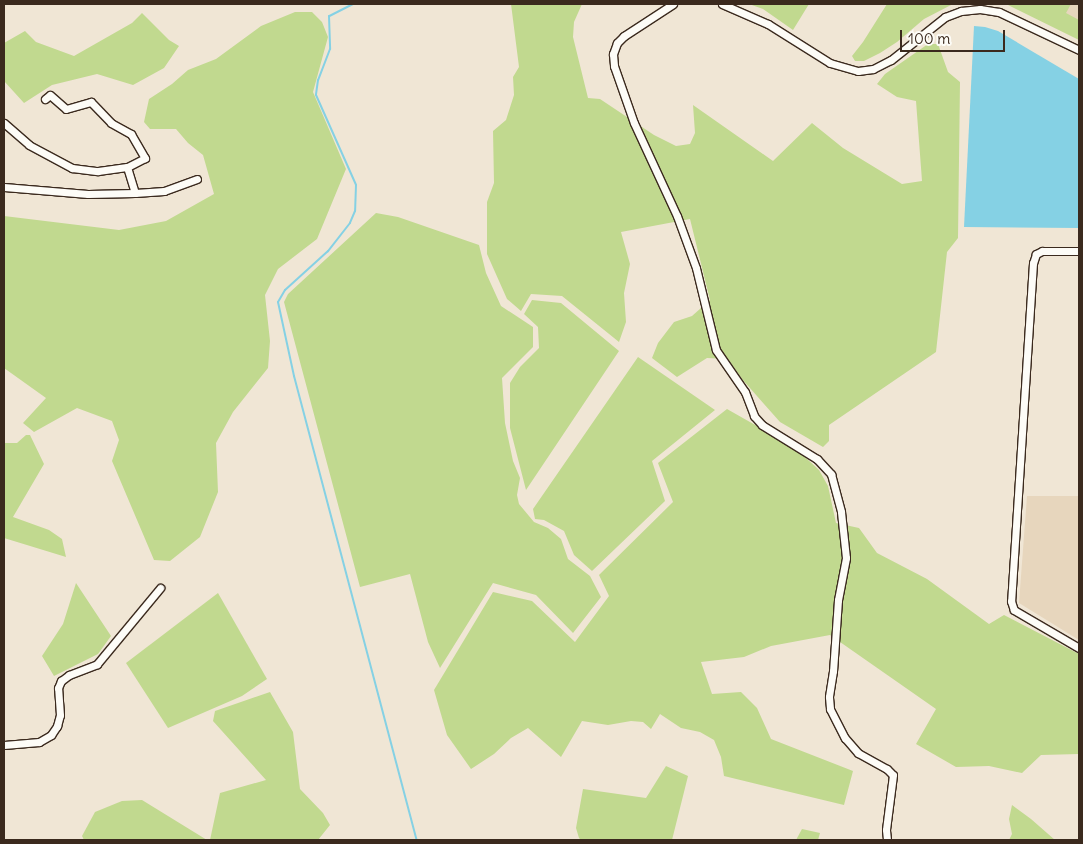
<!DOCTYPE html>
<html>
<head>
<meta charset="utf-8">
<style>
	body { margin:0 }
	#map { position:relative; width:1083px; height:844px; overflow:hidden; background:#f0e6d5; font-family:Delius,sans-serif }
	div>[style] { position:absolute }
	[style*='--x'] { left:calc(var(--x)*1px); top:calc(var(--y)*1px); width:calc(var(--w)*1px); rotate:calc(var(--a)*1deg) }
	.built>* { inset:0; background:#e7d6bd }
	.green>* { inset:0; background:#c1d98f }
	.water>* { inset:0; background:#85d1e4 }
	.stream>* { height:2px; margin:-1px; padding:0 1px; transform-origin:1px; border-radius:1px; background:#85d1e4 }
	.roads { filter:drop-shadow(1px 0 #3b2a1e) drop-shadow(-1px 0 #3b2a1e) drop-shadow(0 1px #3b2a1e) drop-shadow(0 -1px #3b2a1e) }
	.minor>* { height:7px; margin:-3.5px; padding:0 3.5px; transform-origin:3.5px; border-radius:3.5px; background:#fdfcf7 }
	span { translate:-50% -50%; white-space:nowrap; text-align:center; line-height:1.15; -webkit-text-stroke:4px #fdfcf7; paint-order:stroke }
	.frame { position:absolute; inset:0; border:5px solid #3b2a1e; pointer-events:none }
	.scale { position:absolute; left:900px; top:30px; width:105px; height:22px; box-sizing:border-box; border:2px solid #3b2a1e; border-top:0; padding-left:6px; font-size:15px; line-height:18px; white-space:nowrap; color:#3b2a1e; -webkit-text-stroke:4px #fdfcf7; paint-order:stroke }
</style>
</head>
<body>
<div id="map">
	<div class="built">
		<div style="clip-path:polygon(1019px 4px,1079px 4px,1079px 31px)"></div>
		<div style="clip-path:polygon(1027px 496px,1079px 496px,1079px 640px,1019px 603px)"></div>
	</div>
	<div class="green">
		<div style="clip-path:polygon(511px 4px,582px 4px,574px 22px,573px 37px,588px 98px,600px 99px,654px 135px,676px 146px,690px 144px,695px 133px,693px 105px,773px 161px,812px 123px,843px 148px,902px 184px,922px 181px,916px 101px,897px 97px,877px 84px,885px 74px,928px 44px,938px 44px,948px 72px,960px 82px,958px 238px,947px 252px,936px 352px,829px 425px,829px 441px,823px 447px,780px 422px,742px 379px,728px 359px,707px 358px,677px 377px,652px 358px,658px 343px,674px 322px,692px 316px,710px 300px,690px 219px,621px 232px,630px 264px,624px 293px,626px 322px,619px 342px,562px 296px,531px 294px,521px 311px,507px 299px,487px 254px,487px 202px,494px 183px,493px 131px,506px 120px,514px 95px,513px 77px,519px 67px)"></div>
		<div style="clip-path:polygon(749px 4px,809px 4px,793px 30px,763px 9px)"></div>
		<div style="clip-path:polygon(887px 4px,953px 4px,924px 19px,897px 42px,880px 53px,864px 61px,855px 61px,852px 56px,863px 42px)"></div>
		<div style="clip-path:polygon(1006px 4px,1071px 4px,1066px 13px,1079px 20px,1079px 40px)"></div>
		<div style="clip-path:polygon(295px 12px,312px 12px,322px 22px,328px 37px,313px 92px,346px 169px,317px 239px,278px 269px,265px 295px,270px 341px,268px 368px,233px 412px,216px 443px,218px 492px,200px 537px,170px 561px,154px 560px,112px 461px,119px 440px,112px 421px,77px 408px,34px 432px,23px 423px,46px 398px,4px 368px,4px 216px,119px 230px,166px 221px,214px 194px,203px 155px,188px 143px,176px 129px,150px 129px,144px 122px,149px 99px,172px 84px,188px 70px,216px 59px,261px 26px)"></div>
		<div style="clip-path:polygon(142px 13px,169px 40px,179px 46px,164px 68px,133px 85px,97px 74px,52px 85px,24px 103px,4px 81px,4px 43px,25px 31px,36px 42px,74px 56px,132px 23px)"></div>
		<div style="clip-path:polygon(376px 213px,398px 217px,479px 245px,486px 273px,501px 306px,533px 327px,533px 347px,502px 378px,505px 423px,513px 461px,520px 478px,517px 495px,519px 504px,534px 522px,548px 528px,561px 539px,568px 559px,590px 576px,601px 597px,573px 633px,536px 595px,493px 583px,440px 668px,428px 642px,410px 574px,360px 587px,284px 302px,288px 294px)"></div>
		<div style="clip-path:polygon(532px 300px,561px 303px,619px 351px,526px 490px,510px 428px,510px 383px,520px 367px,539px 348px,538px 327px,524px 314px)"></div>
		<div style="clip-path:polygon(638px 357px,715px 410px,652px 461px,665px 501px,592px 571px,574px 555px,564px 531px,544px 520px,535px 519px,533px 509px)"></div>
		<div style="clip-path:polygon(727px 409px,794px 447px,819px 470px,828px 486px,836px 523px,859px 528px,877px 553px,927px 579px,989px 624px,1004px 615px,1079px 654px,1079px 754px,1041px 755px,1022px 773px,989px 766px,956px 767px,916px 744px,936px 709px,830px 635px,771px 646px,744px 657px,701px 662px,712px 694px,741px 692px,757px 708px,771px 739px,853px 771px,844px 805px,724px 776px,721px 757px,714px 740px,700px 732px,681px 728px,660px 714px,651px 729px,643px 722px,631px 721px,608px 725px,582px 721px,561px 757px,528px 728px,511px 738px,494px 754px,471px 769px,447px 735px,434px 690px,493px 592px,532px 601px,575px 642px,609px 596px,599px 575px,673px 502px,658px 463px)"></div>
		<div style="clip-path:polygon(26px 435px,30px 435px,44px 464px,13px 517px,49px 530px,62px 539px,66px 557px,4px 538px,4px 443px,17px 443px)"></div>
		<div style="clip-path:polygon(76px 583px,111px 636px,98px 654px,54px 676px,42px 656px,63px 624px)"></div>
		<div style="clip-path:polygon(218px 593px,267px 679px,242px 696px,168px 728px,126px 663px)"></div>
		<div style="clip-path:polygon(270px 692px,293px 732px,300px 789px,323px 813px,330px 825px,318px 840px,210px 840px,220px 793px,266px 780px,213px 721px,215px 711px)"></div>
		<div style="clip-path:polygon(666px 766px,688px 776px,672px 840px,581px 840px,579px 838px,576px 828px,583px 789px,646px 798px)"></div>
		<div style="clip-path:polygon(142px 800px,207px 840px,84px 840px,82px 836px,95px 812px,122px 801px)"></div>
		<div style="clip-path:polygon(1012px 805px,1031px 819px,1055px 840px,1009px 840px,1012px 834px,1009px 819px)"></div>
		<div style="clip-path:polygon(802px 829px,820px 833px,818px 840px,796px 840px)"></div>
	</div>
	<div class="water">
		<div style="clip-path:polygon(974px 26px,985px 27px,998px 31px,1079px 79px,1079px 228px,964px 227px)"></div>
	</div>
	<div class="stream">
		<div style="--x:353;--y:4;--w:27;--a:153"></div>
		<div style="--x:329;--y:16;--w:33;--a:88"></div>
		<div style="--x:330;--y:49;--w:33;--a:111"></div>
		<div style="--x:318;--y:80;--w:15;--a:98"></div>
		<div style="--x:316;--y:95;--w:98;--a:66"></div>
		<div style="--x:356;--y:185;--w:26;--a:92"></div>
		<div style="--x:355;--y:211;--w:13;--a:113"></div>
		<div style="--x:350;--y:223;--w:36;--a:128"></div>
		<div style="--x:328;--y:251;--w:58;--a:137.8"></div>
		<div style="--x:285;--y:290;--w:14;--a:120"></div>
		<div style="--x:278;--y:302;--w:76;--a:77.8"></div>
		<div style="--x:294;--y:376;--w:480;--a:75.2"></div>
	</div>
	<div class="roads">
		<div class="minor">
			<div style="--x:673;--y:4;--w:59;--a:146.9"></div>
			<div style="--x:624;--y:36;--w:10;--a:135"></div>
			<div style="--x:617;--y:43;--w:12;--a:110"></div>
			<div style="--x:613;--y:54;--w:12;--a:85"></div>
			<div style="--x:614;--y:66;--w:60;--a:70.7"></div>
			<div style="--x:634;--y:123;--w:102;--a:65.2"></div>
			<div style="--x:677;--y:216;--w:55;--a:69.9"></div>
			<div style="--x:696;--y:268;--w:84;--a:76.3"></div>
			<div style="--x:716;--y:350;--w:51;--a:55.4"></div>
			<div style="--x:745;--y:392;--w:26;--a:69"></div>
			<div style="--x:754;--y:416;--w:12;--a:48"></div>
			<div style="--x:762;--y:425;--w:65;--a:31.7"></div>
			<div style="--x:817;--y:459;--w:21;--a:47"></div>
			<div style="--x:831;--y:474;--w:39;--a:75"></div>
			<div style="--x:841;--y:512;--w:46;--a:83.8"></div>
			<div style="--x:846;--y:558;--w:43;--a:100.8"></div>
			<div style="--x:838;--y:600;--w:71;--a:94"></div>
			<div style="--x:833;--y:671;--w:26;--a:99"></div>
			<div style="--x:829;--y:697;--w:12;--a:85"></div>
			<div style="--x:830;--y:709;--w:33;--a:63"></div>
			<div style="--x:845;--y:738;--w:20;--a:49"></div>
			<div style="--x:858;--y:753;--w:33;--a:29"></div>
			<div style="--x:887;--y:769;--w:8;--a:45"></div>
			<div style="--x:893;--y:775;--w:55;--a:97.3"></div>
			<div style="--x:886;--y:830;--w:10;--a:84"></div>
			<div style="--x:722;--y:4;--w:50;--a:23.5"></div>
			<div style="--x:768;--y:24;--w:73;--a:32.2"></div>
			<div style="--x:830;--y:63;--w:29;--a:16"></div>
			<div style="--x:858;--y:71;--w:15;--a:-8"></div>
			<div style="--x:873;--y:69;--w:20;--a:-27"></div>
			<div style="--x:891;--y:60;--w:69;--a:-38.5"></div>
			<div style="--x:945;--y:17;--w:17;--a:-21"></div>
			<div style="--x:961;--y:11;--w:19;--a:-6"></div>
			<div style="--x:980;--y:9;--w:19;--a:9"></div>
			<div style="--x:999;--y:12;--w:89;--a:25.4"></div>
			<div style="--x:45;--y:99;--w:6;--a:-39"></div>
			<div style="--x:50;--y:95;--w:21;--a:41"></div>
			<div style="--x:66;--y:109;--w:26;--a:-16"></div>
			<div style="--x:91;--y:102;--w:29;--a:46"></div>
			<div style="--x:111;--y:123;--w:23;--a:29"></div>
			<div style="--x:131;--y:134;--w:28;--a:60"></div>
			<div style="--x:145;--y:158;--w:20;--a:153"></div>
			<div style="--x:4;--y:123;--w:33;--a:41"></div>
			<div style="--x:29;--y:145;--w:49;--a:28.1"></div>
			<div style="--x:72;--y:168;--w:26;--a:7"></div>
			<div style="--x:98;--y:171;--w:29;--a:-8"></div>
			<div style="--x:127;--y:167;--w:27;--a:73"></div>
			<div style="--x:4;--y:187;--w:84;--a:4.8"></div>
			<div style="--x:88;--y:194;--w:47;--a:-1.2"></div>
			<div style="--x:135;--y:193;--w:29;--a:-4"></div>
			<div style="--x:164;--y:191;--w:35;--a:-20"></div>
			<div style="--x:1079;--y:251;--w:37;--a:180"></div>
			<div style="--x:1042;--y:251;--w:7;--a:153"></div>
			<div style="--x:1036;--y:254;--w:9;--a:108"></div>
			<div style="--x:1033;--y:263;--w:339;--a:93.7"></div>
			<div style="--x:1011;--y:601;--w:9;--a:72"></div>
			<div style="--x:1014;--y:610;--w:75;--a:30.3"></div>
			<div style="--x:4;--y:745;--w:35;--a:-5"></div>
			<div style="--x:39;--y:742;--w:14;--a:-30"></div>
			<div style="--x:51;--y:735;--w:11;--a:-56"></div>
			<div style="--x:57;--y:726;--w:11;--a:-75"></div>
			<div style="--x:60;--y:715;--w:27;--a:-94"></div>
			<div style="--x:58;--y:688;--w:8;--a:-67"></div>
			<div style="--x:61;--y:681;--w:10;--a:-37"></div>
			<div style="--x:69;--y:675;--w:30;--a:-21"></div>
			<div style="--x:97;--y:664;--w:99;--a:-50.3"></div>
		</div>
	</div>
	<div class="frame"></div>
	<div class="scale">100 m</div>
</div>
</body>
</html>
